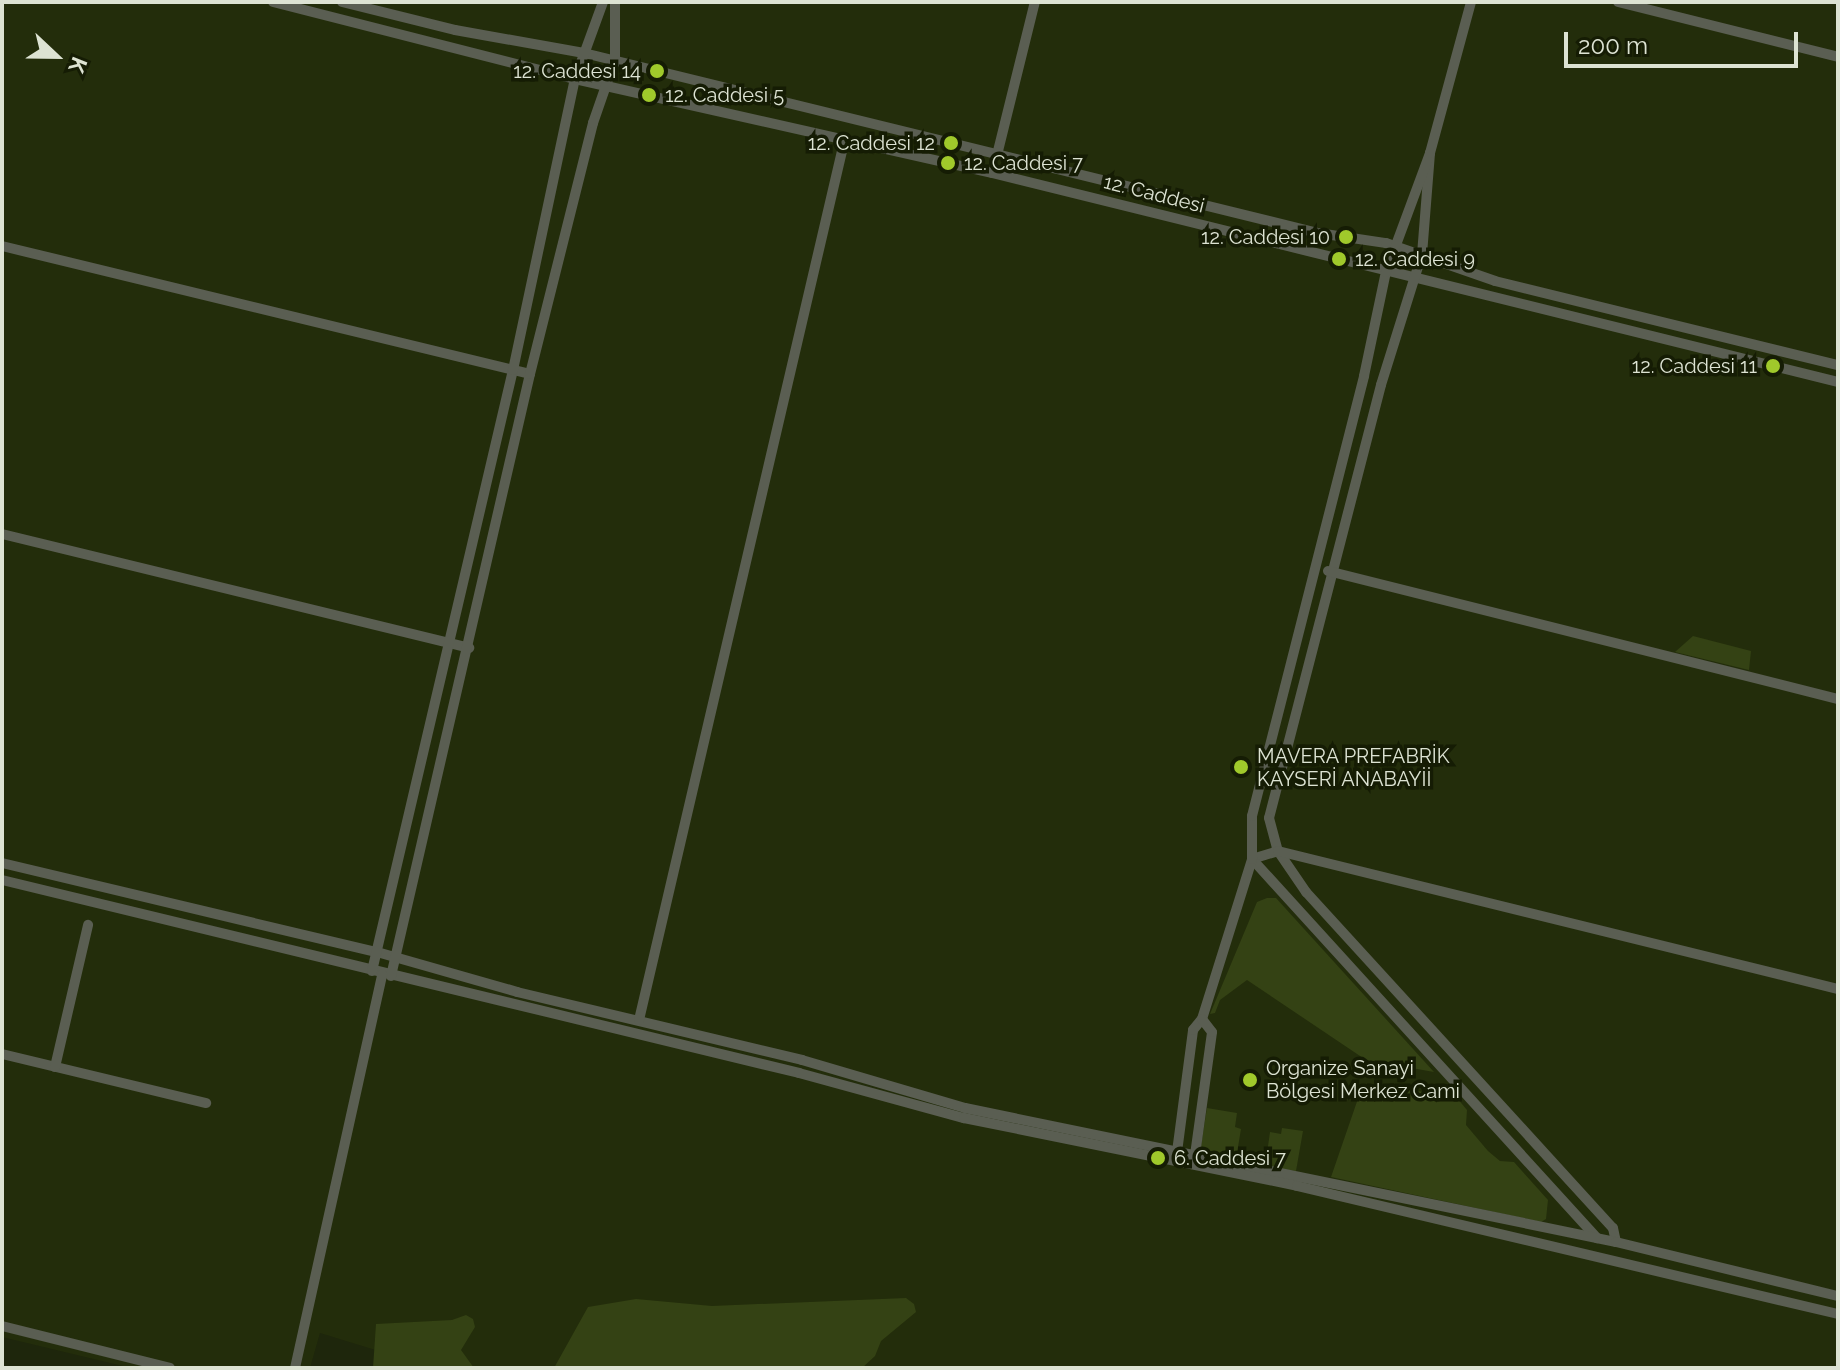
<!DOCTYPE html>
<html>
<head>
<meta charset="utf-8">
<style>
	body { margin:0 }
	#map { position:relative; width:1840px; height:1370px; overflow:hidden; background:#1e260c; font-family:Raleway,sans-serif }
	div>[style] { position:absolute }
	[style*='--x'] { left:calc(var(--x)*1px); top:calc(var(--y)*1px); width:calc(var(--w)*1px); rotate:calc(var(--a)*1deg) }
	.built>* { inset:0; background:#232d0b }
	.green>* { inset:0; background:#344214 }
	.minor>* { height:10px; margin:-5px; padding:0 5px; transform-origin:5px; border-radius:5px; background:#5a5e52 }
	.dots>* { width:22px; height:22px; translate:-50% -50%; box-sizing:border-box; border:4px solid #151c04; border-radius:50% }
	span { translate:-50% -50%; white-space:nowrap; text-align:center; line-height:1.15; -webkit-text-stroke:7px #151c04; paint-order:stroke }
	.poi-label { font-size:20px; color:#dde3d3 }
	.right { translate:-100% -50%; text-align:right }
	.left { translate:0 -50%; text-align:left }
	.street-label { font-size:20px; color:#dde3d3 }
	.frame { position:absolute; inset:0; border:4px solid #dde3d3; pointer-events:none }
	.north { position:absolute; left:16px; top:16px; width:80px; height:80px; -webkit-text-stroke:6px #151c04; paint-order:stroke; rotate:112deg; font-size:22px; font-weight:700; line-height:32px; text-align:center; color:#dde3d3 }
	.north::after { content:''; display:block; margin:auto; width:28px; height:36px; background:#dde3d3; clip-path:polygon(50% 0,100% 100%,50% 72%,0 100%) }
	.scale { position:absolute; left:1564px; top:32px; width:234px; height:36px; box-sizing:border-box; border:4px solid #dde3d3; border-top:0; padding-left:10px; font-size:24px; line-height:28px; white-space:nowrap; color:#dde3d3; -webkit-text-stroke:6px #151c04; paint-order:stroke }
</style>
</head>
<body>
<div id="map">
	<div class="built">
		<div style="clip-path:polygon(2px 2px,1838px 2px,1838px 1368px,434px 1368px,320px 1333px,310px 1368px,131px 1368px,2px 1337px)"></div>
	</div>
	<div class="green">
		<div style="clip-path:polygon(1693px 636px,1751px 651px,1749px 670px,1675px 652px)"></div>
		<div style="clip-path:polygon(1267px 898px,1276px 898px,1434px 1072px,1366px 1060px,1247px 980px,1220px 1000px,1215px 1013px,1210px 1014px,1257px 902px)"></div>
		<div style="clip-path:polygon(1373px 1083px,1457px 1098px,1467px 1110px,1466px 1125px,1488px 1151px,1500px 1161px,1514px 1162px,1548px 1200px,1546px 1219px,1541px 1222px,1331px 1177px,1362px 1087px)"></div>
		<div style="clip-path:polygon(1207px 1108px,1237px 1113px,1235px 1127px,1241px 1129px,1236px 1159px,1200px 1152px)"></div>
		<div style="clip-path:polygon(1282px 1128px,1303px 1131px,1296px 1171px,1265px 1167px,1270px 1132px,1281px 1134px)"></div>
		<div style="clip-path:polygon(906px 1298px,914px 1304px,916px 1312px,881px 1341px,875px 1356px,862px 1368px,554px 1368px,588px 1307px,636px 1299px,712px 1306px)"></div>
		<div style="clip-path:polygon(466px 1315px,473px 1319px,475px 1327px,461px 1350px,474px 1368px,373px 1368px,376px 1324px,452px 1320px)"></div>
	</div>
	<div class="minor">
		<div style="--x:273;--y:2;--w:312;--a:14.3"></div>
		<div style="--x:575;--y:79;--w:427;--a:12.7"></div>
		<div style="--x:992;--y:173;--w:871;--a:13.88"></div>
		<div style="--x:342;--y:2;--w:116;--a:13.9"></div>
		<div style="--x:455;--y:30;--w:131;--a:10.1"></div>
		<div style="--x:584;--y:53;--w:756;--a:13.78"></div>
		<div style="--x:1318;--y:233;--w:69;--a:8.4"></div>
		<div style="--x:1386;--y:243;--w:115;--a:19.2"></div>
		<div style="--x:1495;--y:281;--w:353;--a:13.8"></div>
		<div style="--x:1618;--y:2;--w:227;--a:14"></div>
		<div style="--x:1430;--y:153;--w:101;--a:94.5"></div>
		<div style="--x:1422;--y:254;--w:137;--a:107.4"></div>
		<div style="--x:1381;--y:385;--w:447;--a:104.5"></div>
		<div style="--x:1269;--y:818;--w:34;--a:75"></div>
		<div style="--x:1278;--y:851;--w:50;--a:55.7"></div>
		<div style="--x:1306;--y:892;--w:455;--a:47.6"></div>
		<div style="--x:1613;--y:1228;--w:14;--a:78"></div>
		<div style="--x:997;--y:155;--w:158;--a:-76.1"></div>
		<div style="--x:2;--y:246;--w:543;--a:13.63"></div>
		<div style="--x:2;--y:534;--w:481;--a:13.7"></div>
		<div style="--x:1328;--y:571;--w:526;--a:14.09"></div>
		<div style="--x:1252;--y:859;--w:27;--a:-17"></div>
		<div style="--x:1278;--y:851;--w:577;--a:13.84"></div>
		<div style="--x:1252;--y:859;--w:513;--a:47.69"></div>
		<div style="--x:2;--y:863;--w:385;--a:13.4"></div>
		<div style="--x:377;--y:952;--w:146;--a:15.9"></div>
		<div style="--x:517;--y:992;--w:293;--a:13.4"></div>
		<div style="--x:802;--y:1060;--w:170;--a:16.4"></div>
		<div style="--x:965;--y:1108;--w:665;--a:11.63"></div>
		<div style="--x:1616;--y:1242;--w:228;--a:13.7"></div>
		<div style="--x:2;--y:880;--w:820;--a:13.61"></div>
		<div style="--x:799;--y:1073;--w:171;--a:15.3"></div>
		<div style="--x:964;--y:1118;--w:340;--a:11.5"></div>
		<div style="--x:1297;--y:1186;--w:556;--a:13.31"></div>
		<div style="--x:372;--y:971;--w:617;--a:-76.8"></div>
		<div style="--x:513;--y:370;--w:298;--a:-78"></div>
		<div style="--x:575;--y:79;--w:82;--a:-70"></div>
		<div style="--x:391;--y:976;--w:618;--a:-77"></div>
		<div style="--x:530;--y:374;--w:259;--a:-75.9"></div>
		<div style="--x:593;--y:123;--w:67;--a:-70.8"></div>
		<div style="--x:615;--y:60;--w:58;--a:-90"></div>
		<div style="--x:639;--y:1020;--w:906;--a:-76.85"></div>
		<div style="--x:2;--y:1054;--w:210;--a:13.5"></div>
		<div style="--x:55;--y:1067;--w:146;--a:-76.9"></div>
		<div style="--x:1177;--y:1152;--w:123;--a:-82.5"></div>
		<div style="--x:1193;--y:1030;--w:14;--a:-51"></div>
		<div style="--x:1202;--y:1019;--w:168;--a:-72.6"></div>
		<div style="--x:1252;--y:859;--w:43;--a:-90"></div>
		<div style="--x:1252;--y:816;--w:454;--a:-75.7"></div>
		<div style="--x:1364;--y:376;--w:106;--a:-78.1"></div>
		<div style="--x:1386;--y:272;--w:127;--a:-69.7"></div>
		<div style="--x:1430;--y:153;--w:156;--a:-74.8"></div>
		<div style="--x:1195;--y:1155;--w:124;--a:-82.1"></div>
		<div style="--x:1212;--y:1032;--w:16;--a:-128"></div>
		<div style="--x:2;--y:1326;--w:173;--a:14"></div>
		<div style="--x:295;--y:1368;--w:403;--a:-77.5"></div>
	</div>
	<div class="dots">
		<div style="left:657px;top:71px;background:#a0c92b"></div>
		<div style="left:649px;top:95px;background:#a0c92b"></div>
		<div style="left:951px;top:143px;background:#a0c92b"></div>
		<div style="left:948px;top:163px;background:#a0c92b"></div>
		<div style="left:1346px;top:237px;background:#a0c92b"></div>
		<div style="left:1339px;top:259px;background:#a0c92b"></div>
		<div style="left:1773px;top:366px;background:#a0c92b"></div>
		<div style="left:1241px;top:767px;background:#a0c92b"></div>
		<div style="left:1250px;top:1080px;background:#a0c92b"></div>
		<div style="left:1158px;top:1158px;background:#a0c92b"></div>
	</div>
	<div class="poi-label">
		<span class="right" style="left:641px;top:71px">12. Caddesi 14</span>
		<span class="left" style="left:665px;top:95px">12. Caddesi 5</span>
		<span class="right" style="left:935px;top:143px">12. Caddesi 12</span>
		<span class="left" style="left:964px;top:163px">12. Caddesi 7</span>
		<span class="right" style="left:1330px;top:237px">12. Caddesi 10</span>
		<span class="left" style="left:1355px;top:259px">12. Caddesi 9</span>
		<span class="right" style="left:1757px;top:366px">12. Caddesi 11</span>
		<span class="left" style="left:1257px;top:768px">MAVERA PREFABRİK<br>KAYSERİ ANABAYİİ</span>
		<span class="left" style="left:1266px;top:1080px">Organize Sanayi<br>Bölgesi Merkez Cami</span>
		<span class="left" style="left:1174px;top:1158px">6. Caddesi 7</span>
	</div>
	<div class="street-label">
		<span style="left:1154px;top:194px;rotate:14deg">12. Caddesi</span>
	</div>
	<div class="frame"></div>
	<div class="north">K</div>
	<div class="scale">200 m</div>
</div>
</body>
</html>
